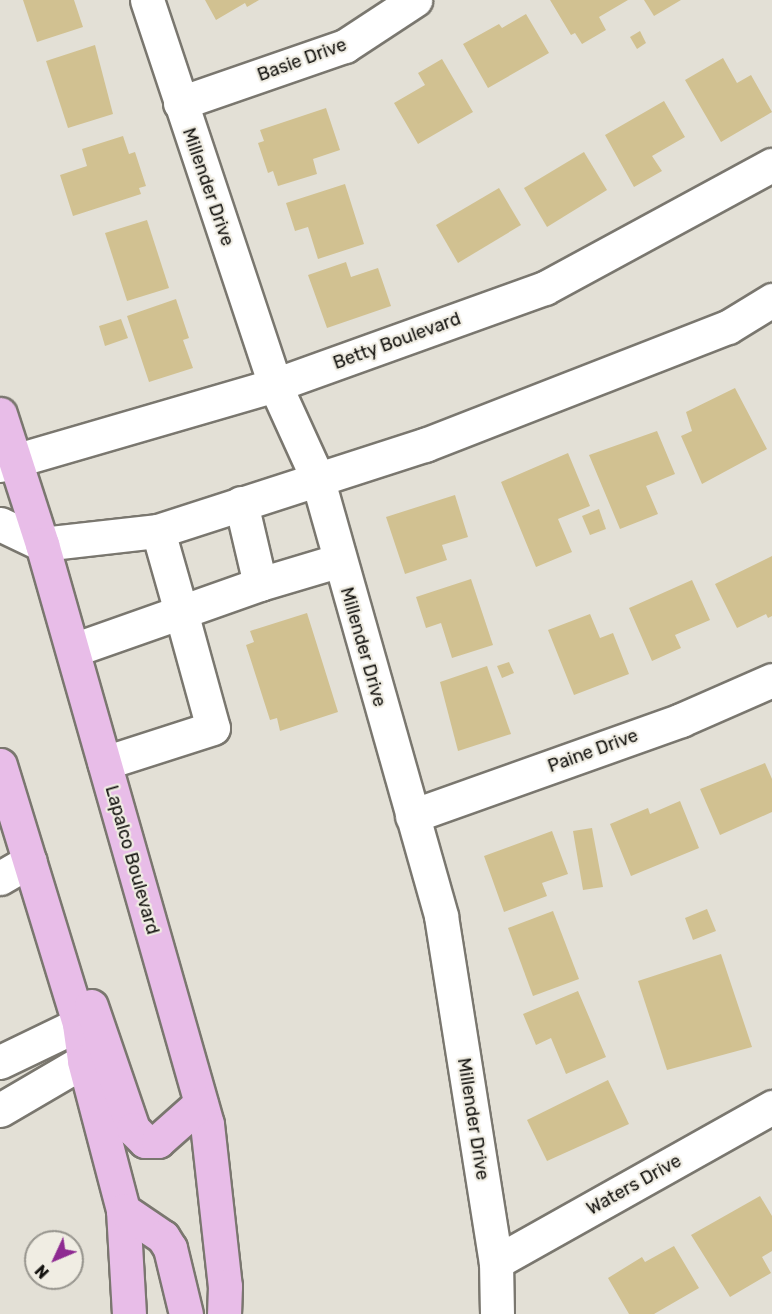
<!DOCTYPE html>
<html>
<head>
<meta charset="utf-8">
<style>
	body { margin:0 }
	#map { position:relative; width:772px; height:1314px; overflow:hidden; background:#e3e0d6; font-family:Rubik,sans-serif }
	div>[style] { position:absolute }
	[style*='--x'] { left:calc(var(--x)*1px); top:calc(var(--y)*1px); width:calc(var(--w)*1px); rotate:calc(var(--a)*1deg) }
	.building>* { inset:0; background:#d1c191 }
	.roads { filter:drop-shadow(2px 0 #7a776f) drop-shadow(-2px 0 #7a776f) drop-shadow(0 2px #7a776f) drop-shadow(0 -2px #7a776f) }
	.minor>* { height:33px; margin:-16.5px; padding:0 16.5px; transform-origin:16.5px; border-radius:16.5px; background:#fff }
	.major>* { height:33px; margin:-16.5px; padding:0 16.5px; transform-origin:16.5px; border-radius:16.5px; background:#e8bde8 }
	span { translate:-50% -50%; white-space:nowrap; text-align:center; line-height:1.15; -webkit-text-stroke:4.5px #f0ede3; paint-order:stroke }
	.street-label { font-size:18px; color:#12110e }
	.north { position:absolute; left:24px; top:1230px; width:60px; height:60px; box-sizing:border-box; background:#f0ede3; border:2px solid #97958e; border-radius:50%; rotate:226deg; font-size:16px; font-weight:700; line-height:24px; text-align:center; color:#12110e }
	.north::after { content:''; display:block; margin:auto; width:21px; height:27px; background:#8e2a91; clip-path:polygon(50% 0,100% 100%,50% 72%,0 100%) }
</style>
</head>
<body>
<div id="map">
	<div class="building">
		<div style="clip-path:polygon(23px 0,74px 0,83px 27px,37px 42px)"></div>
		<div style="clip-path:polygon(205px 0,259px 0,247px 7px,245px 3px,216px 20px)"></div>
		<div style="clip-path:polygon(550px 0,628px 0,599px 17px,606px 30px,582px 44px,575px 33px,571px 35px)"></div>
		<div style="clip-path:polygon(644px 0,681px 0,654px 16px)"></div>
		<div style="clip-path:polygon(526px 14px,549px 53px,488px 88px,463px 44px,499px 24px,502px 28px)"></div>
		<div style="clip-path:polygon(640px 31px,646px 43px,637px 49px,630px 37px)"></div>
		<div style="clip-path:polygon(95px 45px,113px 114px,68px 128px,46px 61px)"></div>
		<div style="clip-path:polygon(723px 58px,737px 83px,751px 75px,772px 112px,721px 142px,685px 80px)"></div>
		<div style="clip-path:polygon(442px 59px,473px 112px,418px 144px,394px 103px,425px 85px,418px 73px)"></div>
		<div style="clip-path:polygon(664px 101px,685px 137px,652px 156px,662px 171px,634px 187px,605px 135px)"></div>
		<div style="clip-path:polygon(326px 108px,340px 150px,313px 159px,317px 174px,278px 186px,273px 171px,268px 173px,258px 143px,264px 141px,260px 130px)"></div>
		<div style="clip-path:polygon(123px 136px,129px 154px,135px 152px,146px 186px,139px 188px,141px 194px,73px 216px,60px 175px,87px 166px,82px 149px)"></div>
		<div style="clip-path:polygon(584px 152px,607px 190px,547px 227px,524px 188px)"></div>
		<div style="clip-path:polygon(345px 184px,364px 244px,318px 259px,308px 227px,295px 231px,286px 203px)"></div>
		<div style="clip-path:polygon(499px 188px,521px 225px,458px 263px,436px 225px)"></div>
		<div style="clip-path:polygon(147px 220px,169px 288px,127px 301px,105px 233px)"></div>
		<div style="clip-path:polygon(346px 262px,351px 277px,378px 268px,391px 306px,327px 328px,308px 275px)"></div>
		<div style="clip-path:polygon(176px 299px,189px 338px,183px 340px,193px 368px,149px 382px,127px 316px)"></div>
		<div style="clip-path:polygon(121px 319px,128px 338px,105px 346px,99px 326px)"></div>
		<div style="clip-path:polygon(735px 388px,767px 449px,702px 484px,681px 436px,692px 431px,686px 412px)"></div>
		<div style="clip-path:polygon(657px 431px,675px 474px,646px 486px,658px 514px,620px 529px,589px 455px)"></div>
		<div style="clip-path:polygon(568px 453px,590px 506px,558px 519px,572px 552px,536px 567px,501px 482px)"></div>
		<div style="clip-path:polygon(455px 495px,468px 537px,442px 545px,447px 560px,405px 574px,386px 517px)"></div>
		<div style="clip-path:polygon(599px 509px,606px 529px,590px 535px,582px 516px)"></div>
		<div style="clip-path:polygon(772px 556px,772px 616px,768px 618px,766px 614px,737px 628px,715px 584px)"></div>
		<div style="clip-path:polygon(471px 579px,493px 645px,452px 658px,441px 623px,426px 628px,416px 597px)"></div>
		<div style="clip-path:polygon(692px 580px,710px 620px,675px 635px,681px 648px,652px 661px,629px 608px)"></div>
		<div style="clip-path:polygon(307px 613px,338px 712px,280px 731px,277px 718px,270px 720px,246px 645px,254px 642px,250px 631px)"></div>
		<div style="clip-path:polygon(590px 614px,600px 638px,613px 633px,629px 674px,574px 695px,548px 630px)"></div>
		<div style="clip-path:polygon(509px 662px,514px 673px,502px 678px,497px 666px)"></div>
		<div style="clip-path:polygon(487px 666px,511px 734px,458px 751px,440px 682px)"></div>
		<div style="clip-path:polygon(765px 763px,772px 779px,772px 812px,720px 835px,700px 789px)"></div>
		<div style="clip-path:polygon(680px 801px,699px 848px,631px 876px,610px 824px,648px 808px,650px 814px)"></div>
		<div style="clip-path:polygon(592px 828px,603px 887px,583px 890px,573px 831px)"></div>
		<div style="clip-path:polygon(552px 831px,568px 874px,542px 883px,547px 896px,504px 912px,484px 856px)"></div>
		<div style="clip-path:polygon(707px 909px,716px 931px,693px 940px,685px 918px)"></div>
		<div style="clip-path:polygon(553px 911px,579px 979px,533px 996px,508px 928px)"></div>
		<div style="clip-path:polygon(721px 954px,752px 1047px,667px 1070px,638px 981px)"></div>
		<div style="clip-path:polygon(578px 991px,606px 1057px,566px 1074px,551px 1038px,536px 1045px,523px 1014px)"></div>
		<div style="clip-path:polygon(608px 1080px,629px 1124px,547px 1161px,527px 1120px)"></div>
		<div style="clip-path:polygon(760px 1196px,772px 1216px,772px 1251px,762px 1257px,771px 1273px,730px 1297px,691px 1235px)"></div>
		<div style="clip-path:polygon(674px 1246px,699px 1288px,654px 1314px,629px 1314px,608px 1278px,642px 1257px,645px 1262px)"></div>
	</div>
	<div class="roads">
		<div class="minor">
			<div style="--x:147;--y:0;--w:406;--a:71.6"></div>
			<div style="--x:275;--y:385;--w:101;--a:65.5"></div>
			<div style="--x:317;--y:477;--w:456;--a:74.2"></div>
			<div style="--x:441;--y:916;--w:350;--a:81"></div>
			<div style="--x:496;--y:1262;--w:52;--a:88.9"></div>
			<div style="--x:180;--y:103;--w:175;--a:-19.1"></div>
			<div style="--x:345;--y:46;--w:84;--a:-33.3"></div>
			<div style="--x:0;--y:465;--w:286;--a:-16.2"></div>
			<div style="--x:275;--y:385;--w:287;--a:-19.8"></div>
			<div style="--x:545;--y:288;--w:258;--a:-28.5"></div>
			<div style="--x:241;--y:503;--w:83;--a:76.8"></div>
			<div style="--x:260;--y:584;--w:80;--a:-16.6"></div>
			<div style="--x:0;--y:524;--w:47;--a:25.5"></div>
			<div style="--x:42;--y:544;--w:117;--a:-6.4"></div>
			<div style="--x:158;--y:531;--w:281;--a:-17.9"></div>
			<div style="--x:425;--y:445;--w:325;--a:-21.3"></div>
			<div style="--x:728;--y:327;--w:52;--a:-31.5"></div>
			<div style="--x:158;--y:531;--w:84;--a:74.1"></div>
			<div style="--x:181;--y:612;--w:84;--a:-19.5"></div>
			<div style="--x:73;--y:650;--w:114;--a:-19.4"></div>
			<div style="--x:181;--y:612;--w:120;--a:74.6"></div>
			<div style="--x:213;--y:728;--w:114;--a:162.2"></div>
			<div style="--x:412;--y:816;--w:286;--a:-19.6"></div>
			<div style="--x:681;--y:720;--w:99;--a:-23.7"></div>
			<div style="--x:0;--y:878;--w:34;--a:-30"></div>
			<div style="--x:0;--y:1062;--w:88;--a:-25.7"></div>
			<div style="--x:0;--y:1110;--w:97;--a:-30.3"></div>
			<div style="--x:496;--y:1262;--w:317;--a:-29.3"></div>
		</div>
		<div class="major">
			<div style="--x:0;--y:414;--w:137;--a:72.1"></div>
			<div style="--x:42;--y:544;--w:603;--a:74.12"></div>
			<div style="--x:207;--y:1124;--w:163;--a:83.7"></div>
			<div style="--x:225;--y:1286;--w:28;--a:92"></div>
			<div style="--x:0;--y:765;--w:271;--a:73"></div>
			<div style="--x:79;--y:1024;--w:37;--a:82"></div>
			<div style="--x:84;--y:1061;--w:154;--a:75.3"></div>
			<div style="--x:123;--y:1210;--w:104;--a:86.7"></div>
			<div style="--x:91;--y:1006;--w:130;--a:71.1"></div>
			<div style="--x:133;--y:1129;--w:17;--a:45"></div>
			<div style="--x:145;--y:1141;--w:13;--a:0"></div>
			<div style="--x:158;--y:1141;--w:57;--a:-41.5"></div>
			<div style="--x:123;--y:1210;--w:48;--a:34"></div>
			<div style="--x:163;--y:1237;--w:13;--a:58"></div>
			<div style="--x:170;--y:1248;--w:68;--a:76.4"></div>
		</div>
	</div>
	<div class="street-label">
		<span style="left:302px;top:60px;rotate:-20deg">Basie Drive</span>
		<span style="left:208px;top:187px;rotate:71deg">Millender Drive</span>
		<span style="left:397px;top:341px;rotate:-20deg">Betty Boulevard</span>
		<span style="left:363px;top:647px;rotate:74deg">Millender Drive</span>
		<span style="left:593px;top:751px;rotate:-20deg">Paine Drive</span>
		<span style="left:132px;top:860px;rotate:74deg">Lapalco Boulevard</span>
		<span style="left:473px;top:1119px;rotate:81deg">Millender Drive</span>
		<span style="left:634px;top:1185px;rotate:-29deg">Waters Drive</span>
	</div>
	<div class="north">N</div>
</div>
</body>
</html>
